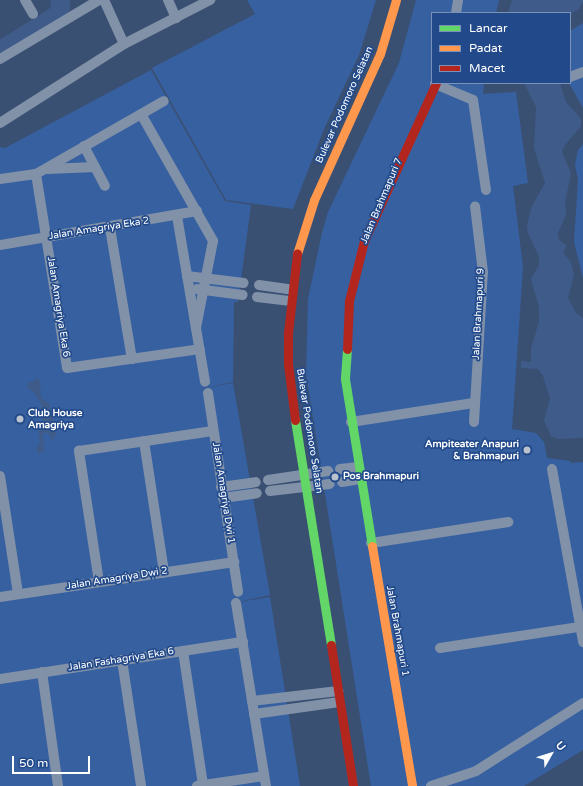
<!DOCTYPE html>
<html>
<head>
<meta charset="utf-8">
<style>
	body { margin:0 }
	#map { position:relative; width:583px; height:786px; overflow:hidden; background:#3a5073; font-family:"Varela Round",sans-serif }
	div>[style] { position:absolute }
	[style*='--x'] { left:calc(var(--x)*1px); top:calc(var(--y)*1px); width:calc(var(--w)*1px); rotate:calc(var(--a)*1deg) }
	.green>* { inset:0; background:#3760a1 }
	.water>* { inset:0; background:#3f5b89 }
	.river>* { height:19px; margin:-9.5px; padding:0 9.5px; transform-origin:9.5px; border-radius:9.5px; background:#3f5b89 }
	.street>* { height:10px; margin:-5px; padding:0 5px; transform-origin:5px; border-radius:5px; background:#8191a8 }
	.fast>* { height:9px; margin:-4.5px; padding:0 4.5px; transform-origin:4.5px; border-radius:4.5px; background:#63d668 }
	.slow>* { height:9px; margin:-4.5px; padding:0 4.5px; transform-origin:4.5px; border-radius:4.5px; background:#ff974d }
	.jam>* { height:9px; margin:-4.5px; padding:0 4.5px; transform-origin:4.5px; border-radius:4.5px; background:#b3261e }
	.dots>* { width:11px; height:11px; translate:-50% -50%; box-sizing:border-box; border:2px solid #224a8b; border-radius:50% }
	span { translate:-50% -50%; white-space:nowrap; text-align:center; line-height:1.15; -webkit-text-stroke:3.5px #224a8b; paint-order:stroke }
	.street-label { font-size:10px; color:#fff }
	.poi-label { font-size:10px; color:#fff; font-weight:700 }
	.left { translate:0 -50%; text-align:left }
	.right { translate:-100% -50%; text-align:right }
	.legend { position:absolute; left:431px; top:12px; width:140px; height:72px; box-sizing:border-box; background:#224a8b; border:1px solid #7a92b9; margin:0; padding:5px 7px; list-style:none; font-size:12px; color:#fff }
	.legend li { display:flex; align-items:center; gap:8px; height:20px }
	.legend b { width:20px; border:1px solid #7a92b9 }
	.north { position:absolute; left:531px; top:734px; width:40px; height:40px; -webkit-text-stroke:3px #224a8b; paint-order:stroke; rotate:51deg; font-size:11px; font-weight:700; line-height:16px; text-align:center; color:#fff }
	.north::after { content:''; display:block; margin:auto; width:14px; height:18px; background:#fff; clip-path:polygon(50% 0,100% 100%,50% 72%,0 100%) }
	.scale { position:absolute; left:12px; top:756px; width:78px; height:18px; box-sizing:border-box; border:2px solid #fff; border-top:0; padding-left:5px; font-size:12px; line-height:14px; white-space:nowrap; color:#fff; -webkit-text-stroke:3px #224a8b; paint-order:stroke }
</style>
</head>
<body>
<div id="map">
	<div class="green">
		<div style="clip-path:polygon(247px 0,376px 0,359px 55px,324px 129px,293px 209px,226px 200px,152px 68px,255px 14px)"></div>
		<div style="clip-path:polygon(416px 0,499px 0,496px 13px,432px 13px,432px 83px,484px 83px,483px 94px,516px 92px,528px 183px,513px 186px,523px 267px,512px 429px,536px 433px,544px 442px,547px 458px,570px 461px,571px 463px,583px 462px,583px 750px,524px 786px,371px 786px,306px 373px,308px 299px,322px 233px,328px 212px,399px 63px)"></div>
		<div style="clip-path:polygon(583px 23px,583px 108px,569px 83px,570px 31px)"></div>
		<div style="clip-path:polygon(151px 70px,225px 201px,251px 205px,238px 302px,234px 302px,233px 382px,200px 389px,233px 383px,270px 595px,233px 603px,270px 597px,300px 786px,0 786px,0 147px,5px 148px)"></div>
		<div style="clip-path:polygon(583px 144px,583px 278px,574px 242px,578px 179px,575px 165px,578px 150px)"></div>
	</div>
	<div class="water">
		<div style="clip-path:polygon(512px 0,583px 0,583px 2px,579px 9px,570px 14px,508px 13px)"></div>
		<div style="clip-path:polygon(524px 83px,560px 83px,566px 102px,581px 119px,581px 126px,564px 146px,562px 152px,571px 173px,565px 203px,566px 215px,558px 233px,559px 240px,567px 246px,563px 252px,571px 263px,574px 274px,568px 298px,576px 313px,583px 318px,583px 438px,558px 439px,551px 436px,544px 421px,550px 399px,543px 376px,538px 369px,521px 368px,521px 361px,531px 362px,531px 348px,539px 322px,539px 307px,531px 279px,539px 265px,539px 257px,528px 233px,527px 225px,532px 206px,545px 183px,534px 148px,536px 107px)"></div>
		<div style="clip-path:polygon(35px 378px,40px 380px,41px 398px,49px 403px,57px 434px,52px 440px,48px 433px,43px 433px,44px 451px,39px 454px,36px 448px,40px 443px,38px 430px,47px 424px,38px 414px,42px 406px,34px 392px,27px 388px,28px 382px,33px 382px)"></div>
	</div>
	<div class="river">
		<div style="--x:0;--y:50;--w:66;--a:-32"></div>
		<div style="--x:56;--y:15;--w:9;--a:-63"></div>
		<div style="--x:60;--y:7;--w:7;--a:-90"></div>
	</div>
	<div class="street">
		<div style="--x:25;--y:0;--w:16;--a:60"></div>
		<div style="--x:104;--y:0;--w:48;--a:65.6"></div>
		<div style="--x:124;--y:44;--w:97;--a:-27.1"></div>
		<div style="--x:168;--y:0;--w:20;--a:66"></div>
		<div style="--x:456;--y:13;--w:13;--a:-81"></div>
		<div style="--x:0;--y:59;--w:115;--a:-30.8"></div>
		<div style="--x:570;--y:77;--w:14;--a:-21"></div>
		<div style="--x:435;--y:84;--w:41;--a:22.8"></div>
		<div style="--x:473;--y:100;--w:91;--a:81.8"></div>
		<div style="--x:141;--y:114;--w:146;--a:60.4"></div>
		<div style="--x:213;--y:241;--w:89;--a:101.1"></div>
		<div style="--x:0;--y:123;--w:147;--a:-32.5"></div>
		<div style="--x:84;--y:146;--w:45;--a:62.3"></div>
		<div style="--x:48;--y:169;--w:47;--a:-2.4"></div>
		<div style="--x:36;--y:174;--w:196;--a:80.9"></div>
		<div style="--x:67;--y:368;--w:134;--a:-8.1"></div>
		<div style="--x:0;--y:179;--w:36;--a:-8"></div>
		<div style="--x:36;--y:174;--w:147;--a:-29.7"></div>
		<div style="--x:177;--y:216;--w:168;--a:80.4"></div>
		<div style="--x:110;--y:228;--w:133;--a:80.5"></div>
		<div style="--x:0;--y:245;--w:200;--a:-9.8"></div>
		<div style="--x:187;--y:276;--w:57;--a:7"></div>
		<div style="--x:259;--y:285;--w:34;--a:8"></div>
		<div style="--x:197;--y:289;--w:46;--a:7.4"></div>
		<div style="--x:257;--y:297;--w:34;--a:7"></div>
		<div style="--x:208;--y:393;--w:201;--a:81.4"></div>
		<div style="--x:351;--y:422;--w:124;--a:-8.8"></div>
		<div style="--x:474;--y:422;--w:150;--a:-86.6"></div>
		<div style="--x:483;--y:272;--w:66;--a:-96.9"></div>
		<div style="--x:144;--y:441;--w:133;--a:81.3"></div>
		<div style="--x:340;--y:469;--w:19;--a:-6"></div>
		<div style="--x:552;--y:469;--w:176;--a:79.8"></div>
		<div style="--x:0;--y:476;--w:119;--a:81.3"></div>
		<div style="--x:268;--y:480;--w:61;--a:-8.5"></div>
		<div style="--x:342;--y:482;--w:20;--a:-9"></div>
		<div style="--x:221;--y:487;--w:35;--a:-8"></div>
		<div style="--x:270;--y:491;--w:60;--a:-6.7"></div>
		<div style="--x:223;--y:498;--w:34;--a:-8"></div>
		<div style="--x:371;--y:543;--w:139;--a:-8.7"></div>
		<div style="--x:99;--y:582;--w:133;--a:-98.7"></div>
		<div style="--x:79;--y:451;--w:135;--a:-8.5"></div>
		<div style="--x:0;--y:597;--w:237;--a:-8.5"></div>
		<div style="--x:236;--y:603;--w:185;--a:80.7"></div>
		<div style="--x:440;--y:648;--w:141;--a:-8.6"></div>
		<div style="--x:183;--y:651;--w:135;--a:81.5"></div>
		<div style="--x:122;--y:660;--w:127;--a:81.4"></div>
		<div style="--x:42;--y:672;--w:115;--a:82"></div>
		<div style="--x:0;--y:679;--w:246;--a:-8.7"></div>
		<div style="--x:252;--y:701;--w:87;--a:-6.6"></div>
		<div style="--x:254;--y:714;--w:86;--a:-8"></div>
		<div style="--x:197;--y:786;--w:68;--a:-8.5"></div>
		<div style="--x:431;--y:786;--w:47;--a:-18.4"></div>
		<div style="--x:476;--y:771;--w:127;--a:-32.4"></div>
	</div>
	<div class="fast">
		<div style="--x:347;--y:349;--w:30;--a:94"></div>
		<div style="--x:345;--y:379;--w:169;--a:80.8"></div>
		<div style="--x:295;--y:420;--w:228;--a:80.9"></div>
	</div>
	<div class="slow">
		<div style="--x:297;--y:254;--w:57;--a:-72.5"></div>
		<div style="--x:314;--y:200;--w:160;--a:-65.7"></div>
		<div style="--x:380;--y:54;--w:56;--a:-73.5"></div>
		<div style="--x:372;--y:546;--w:243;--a:80.5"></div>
	</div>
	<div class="jam">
		<div style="--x:347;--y:349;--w:48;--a:-87.6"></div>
		<div style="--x:349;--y:301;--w:62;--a:-76"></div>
		<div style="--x:364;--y:241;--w:174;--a:-65.5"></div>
		<div style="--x:295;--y:420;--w:56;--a:-97.1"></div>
		<div style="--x:288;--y:364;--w:31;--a:-90"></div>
		<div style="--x:288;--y:333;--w:80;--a:-83.5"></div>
		<div style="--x:331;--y:645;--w:143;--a:81.1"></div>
	</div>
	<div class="dots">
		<div style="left:20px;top:419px;background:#bac2ce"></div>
		<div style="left:527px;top:450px;background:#bac2ce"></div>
		<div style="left:335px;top:477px;background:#bac2ce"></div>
	</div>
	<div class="street-label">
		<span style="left:345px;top:105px;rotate:-66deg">Bulevar Podomoro Selatan</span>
		<span style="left:382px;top:201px;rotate:-67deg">Jalan Brahmapuri 7</span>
		<span style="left:99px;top:229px;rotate:-9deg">Jalan Amagriya Eka 2</span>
		<span style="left:58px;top:307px;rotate:81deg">Jalan Amagriya Eka 6</span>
		<span style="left:479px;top:314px;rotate:-87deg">Jalan Brahmapuri 9</span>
		<span style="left:309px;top:431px;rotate:81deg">Bulevar Podomoro Selatan</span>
		<span style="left:223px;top:493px;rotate:81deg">Jalan Amagriya Dwi 1</span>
		<span style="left:117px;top:579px;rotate:-9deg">Jalan Amagriya Dwi 2</span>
		<span style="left:397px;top:631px;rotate:80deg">Jalan Brahmapuri 1</span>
		<span style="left:121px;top:660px;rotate:-9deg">Jalan Fashagriya Eka 6</span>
	</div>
	<div class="poi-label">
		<span class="left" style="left:28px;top:419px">Club House<br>Amagriya</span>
		<span class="right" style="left:519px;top:450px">Ampiteater Anapuri<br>&amp; Brahmapuri</span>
		<span class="left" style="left:343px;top:477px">Pos Brahmapuri</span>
	</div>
	<ul class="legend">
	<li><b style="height:5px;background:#63d668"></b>Lancar</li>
	<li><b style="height:5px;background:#ff974d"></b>Padat</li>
	<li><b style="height:5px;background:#b3261e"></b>Macet</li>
	</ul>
	<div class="north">U</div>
	<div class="scale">50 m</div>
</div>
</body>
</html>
